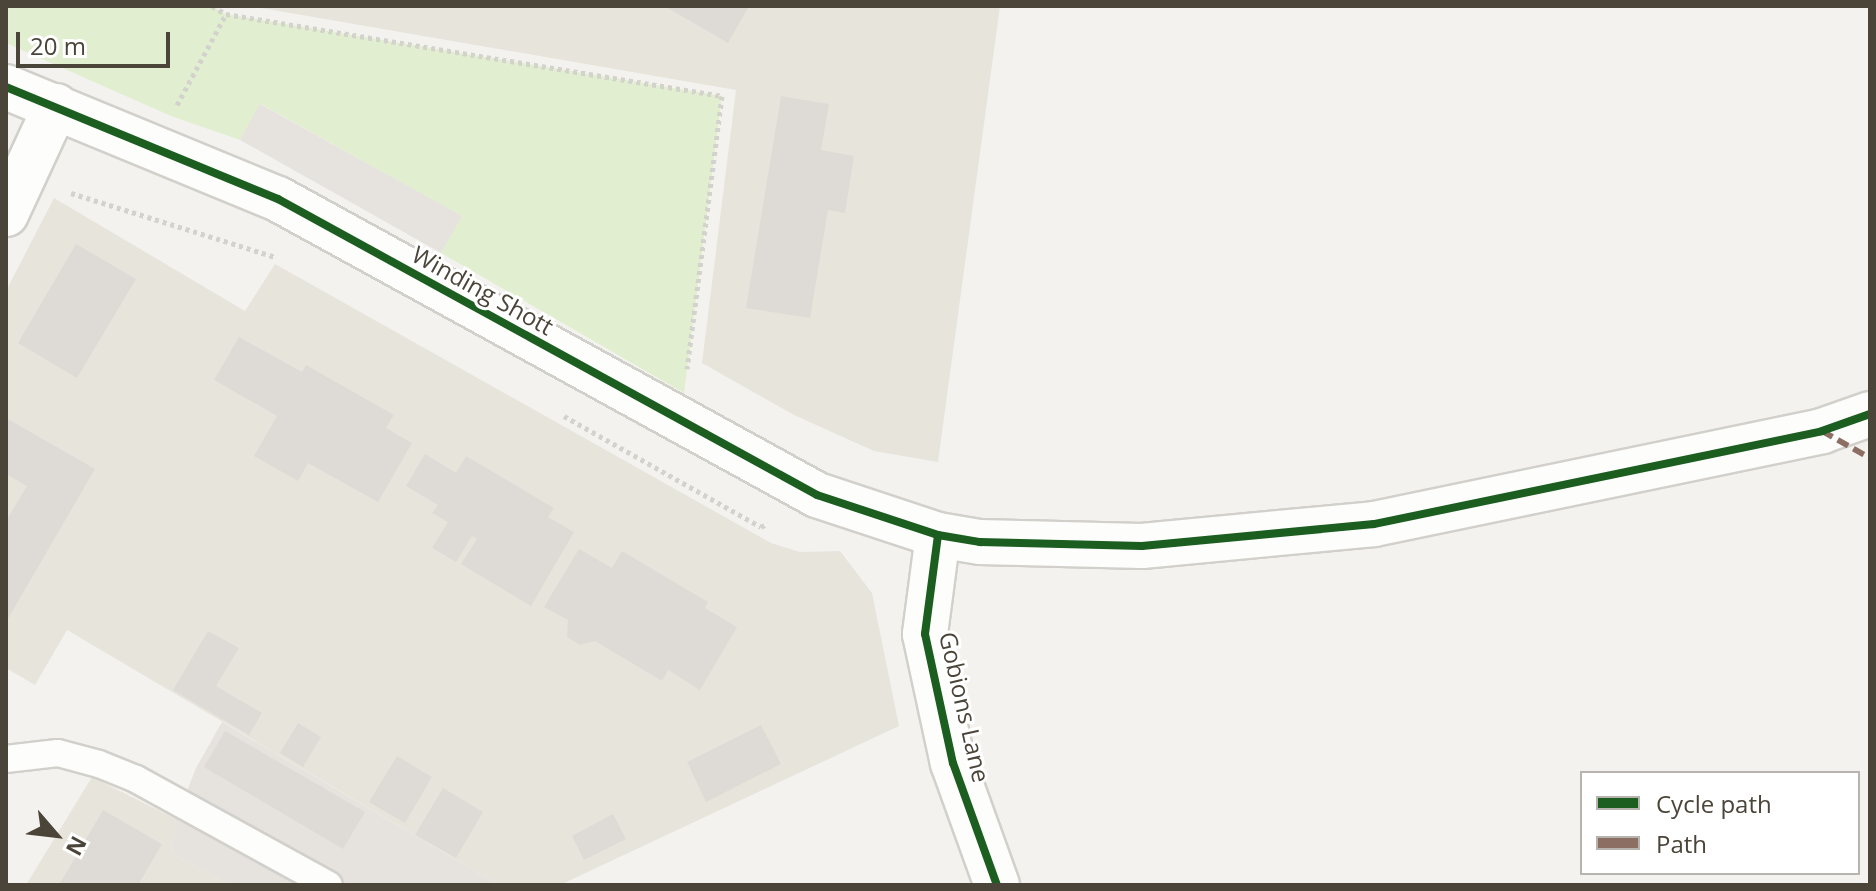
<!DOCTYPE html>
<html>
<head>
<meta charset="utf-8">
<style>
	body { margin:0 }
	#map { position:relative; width:1876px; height:891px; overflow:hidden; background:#f4f2ee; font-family:"Open Sans",sans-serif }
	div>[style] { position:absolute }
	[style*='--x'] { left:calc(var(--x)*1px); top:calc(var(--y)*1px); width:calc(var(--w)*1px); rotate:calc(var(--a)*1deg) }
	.residential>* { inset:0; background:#e7e4dc }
	.industrial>* { inset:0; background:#e6e2de }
	.green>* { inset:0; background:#e1eecf }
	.parking>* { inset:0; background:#e6e3df }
	.building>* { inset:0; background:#dedbd6 }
	.path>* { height:5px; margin-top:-2.5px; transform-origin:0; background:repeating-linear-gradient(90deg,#d3d2cc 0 4px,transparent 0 8px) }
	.roads { filter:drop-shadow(2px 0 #d2d0cb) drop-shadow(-2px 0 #d2d0cb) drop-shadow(0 2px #d2d0cb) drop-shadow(0 -2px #d2d0cb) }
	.service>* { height:26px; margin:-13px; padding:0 13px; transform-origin:13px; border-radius:13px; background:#fdfdfc }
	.minor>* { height:44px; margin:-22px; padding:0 22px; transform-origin:22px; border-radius:22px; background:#fdfdfc }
	.tertiary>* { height:44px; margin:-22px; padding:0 22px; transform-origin:22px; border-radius:22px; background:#fdfdfc }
	.quiet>* { height:6px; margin-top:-3px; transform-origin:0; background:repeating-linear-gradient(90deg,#8d6e63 0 12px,transparent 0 18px) }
	.cycleway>* { height:8px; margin:-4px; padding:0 4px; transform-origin:4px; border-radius:4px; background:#1b5e20 }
	span { translate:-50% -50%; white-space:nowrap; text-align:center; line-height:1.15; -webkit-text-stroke:6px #fff; paint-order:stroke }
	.street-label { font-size:24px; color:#4b4439 }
	.frame { position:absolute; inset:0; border:8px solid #4b4439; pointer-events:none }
	.legend { position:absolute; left:1580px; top:771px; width:280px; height:104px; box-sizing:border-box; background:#fff; border:2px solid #b7b4b0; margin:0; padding:10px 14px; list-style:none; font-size:24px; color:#4b4439 }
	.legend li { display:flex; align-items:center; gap:16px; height:40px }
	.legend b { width:40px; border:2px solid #b7b4b0 }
	.north { position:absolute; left:16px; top:795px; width:80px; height:80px; -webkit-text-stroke:6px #fff; paint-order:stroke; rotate:118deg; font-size:22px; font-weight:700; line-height:32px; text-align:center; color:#4b4439 }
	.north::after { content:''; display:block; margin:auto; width:28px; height:36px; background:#4b4439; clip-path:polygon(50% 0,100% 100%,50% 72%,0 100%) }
	.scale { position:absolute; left:16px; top:32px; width:154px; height:36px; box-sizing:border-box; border:4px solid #4b4439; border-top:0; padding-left:10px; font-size:24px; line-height:28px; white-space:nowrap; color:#4b4439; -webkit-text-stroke:6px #fff; paint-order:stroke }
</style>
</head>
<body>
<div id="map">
	<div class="residential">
		<div style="clip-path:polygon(250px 6px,1000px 6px,938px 462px,874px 451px,794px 415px,702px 363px,736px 90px)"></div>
		<div style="clip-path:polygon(54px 198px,245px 311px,275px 264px,771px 543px,800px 552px,840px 551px,872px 593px,899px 726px,560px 885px,499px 885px,67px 630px,35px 685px,6px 668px,6px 291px)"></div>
		<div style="clip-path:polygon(92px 777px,176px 819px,172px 853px,229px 885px,26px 885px)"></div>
	</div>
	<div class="industrial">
		<div style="clip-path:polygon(222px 722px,499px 885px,229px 885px,172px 853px,176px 819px,196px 768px)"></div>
	</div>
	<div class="green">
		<div style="clip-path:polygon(6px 6px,212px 6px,226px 14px,722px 96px,684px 393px,441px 253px,461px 216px,261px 104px,240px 140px,171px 116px,6px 43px)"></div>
	</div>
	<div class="parking">
		<div style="clip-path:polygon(260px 104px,462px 216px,441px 253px,240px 140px)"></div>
	</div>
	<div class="building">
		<div style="clip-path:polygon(664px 6px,749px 6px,728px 43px)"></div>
		<div style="clip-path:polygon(781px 96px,829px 104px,821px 150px,854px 156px,845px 213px,828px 210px,810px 318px,746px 308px)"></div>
		<div style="clip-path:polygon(76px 244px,136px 279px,77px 378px,18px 343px)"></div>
		<div style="clip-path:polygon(239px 337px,302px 372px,306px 365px,394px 415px,386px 428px,412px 443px,378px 502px,308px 463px,298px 481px,254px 456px,277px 416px,214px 380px)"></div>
		<div style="clip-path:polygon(6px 418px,95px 469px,6px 622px,6px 521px,27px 486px,6px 474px)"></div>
		<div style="clip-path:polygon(425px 454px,456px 473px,466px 456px,554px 508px,548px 517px,574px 532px,531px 606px,461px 564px,477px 539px,472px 536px,456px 562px,432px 548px,448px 522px,432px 513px,438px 505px,406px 486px)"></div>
		<div style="clip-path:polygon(579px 549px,612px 568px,622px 551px,708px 602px,705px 608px,737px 627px,700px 690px,668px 670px,662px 681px,595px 641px,580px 645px,567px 637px,568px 620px,544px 607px)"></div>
		<div style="clip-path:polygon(208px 631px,239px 648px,216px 686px,262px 713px,249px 735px,173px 690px)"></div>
		<div style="clip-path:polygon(298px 723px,321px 737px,303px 767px,280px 753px)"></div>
		<div style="clip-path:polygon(761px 725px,781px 764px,706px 802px,687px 762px)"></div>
		<div style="clip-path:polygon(225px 731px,365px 812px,343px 849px,204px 767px)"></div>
		<div style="clip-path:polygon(397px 756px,432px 777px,405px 823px,369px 802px)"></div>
		<div style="clip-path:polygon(443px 788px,483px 812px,456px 858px,415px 835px)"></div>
		<div style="clip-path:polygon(103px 810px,162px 844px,138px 885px,59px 885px)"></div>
		<div style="clip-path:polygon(613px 814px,626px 839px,584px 860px,572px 836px)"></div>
	</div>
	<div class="path">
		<div style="--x:212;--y:6;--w:16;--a:30"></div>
		<div style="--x:226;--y:14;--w:503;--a:9.39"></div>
		<div style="--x:722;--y:96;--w:275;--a:97.3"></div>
		<div style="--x:177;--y:105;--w:103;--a:-61.7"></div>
		<div style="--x:71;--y:193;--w:214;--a:17.4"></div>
		<div style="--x:564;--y:416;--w:226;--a:29.4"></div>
		<div style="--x:761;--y:527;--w:8;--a:-30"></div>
	</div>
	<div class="roads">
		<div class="service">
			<div style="--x:6;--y:759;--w:52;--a:-6.6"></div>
			<div style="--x:58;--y:753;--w:42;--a:15"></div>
			<div style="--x:99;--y:764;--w:40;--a:22"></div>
			<div style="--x:136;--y:779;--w:220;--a:28.8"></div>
		</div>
		<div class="minor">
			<div style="--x:6;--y:214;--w:119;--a:-65.2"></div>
			<div style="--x:938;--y:535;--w:100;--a:97.5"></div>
			<div style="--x:925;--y:634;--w:132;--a:77.8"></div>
			<div style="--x:953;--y:763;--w:130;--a:70.2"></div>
		</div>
		<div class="tertiary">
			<div style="--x:6;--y:87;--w:294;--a:22.4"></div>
			<div style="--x:278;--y:199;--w:615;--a:28.77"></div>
			<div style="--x:817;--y:495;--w:127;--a:18.3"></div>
			<div style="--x:938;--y:535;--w:43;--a:9.5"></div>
			<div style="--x:980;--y:542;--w:162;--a:1.4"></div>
			<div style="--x:1142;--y:546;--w:233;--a:-5.4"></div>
			<div style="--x:1374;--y:524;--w:458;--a:-11.7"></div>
			<div style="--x:1822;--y:431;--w:51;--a:-19.5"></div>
		</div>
	</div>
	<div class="quiet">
		<div style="--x:1822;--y:431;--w:55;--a:29.4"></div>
	</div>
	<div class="cycleway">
		<div style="--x:6;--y:87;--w:294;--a:22.4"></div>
		<div style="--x:278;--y:199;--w:615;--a:28.77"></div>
		<div style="--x:817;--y:495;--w:127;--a:18.3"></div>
		<div style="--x:938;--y:535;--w:43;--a:9.5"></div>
		<div style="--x:980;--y:542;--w:162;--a:1.4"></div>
		<div style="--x:1142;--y:546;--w:233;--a:-5.4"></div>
		<div style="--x:1374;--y:524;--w:458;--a:-11.7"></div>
		<div style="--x:1822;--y:431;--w:51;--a:-19.5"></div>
		<div style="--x:938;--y:535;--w:100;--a:97.5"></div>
		<div style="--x:925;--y:634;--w:132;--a:77.8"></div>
		<div style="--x:953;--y:763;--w:130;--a:70.2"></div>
	</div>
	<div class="street-label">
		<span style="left:483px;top:290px;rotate:29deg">Winding Shott</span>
		<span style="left:965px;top:707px;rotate:77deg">Gobions Lane</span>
	</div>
	<div class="frame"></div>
	<ul class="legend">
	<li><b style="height:10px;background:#1b5e20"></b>Cycle path</li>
	<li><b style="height:10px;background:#8d6e63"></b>Path</li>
	</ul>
	<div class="north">N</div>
	<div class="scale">20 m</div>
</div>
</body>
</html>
